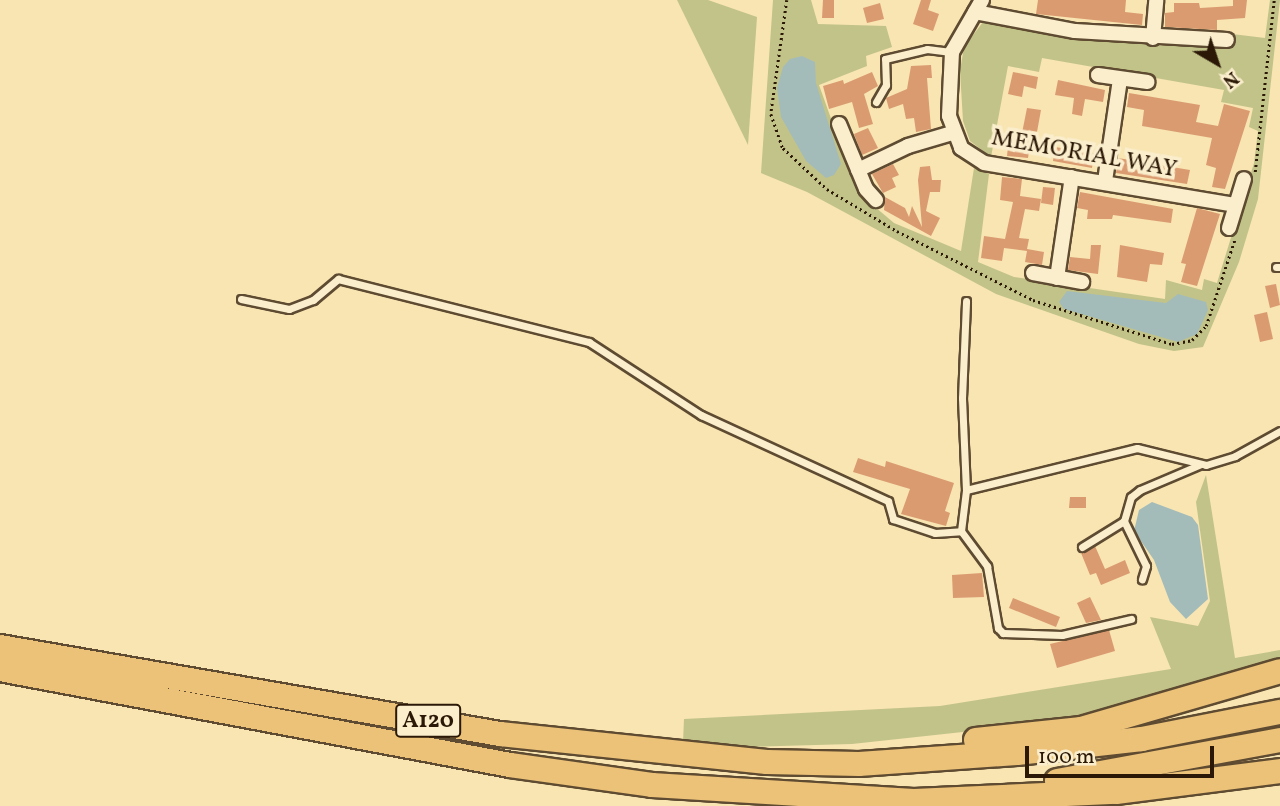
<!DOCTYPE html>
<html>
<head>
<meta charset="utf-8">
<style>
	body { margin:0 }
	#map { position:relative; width:1280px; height:806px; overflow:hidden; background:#f8e5b2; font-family:Vollkorn,serif }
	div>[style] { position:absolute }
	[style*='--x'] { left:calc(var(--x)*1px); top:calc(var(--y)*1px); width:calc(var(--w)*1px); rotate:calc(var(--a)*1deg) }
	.green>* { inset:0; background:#c2c388 }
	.water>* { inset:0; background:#a4bcb9 }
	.building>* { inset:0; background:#db9b71 }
	.path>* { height:2.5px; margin-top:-1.25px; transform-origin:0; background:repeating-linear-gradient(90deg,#2b1806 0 2px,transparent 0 5.5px) }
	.roads { filter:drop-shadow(2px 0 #5e4b31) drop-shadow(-2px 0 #5e4b31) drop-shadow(0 2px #5e4b31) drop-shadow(0 -2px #5e4b31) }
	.service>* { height:7px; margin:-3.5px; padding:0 3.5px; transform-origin:3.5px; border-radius:3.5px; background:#faeecd }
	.minor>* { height:14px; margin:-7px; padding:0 7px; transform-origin:7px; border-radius:7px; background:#faeecd }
	.trunk>* { height:24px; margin:-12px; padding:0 12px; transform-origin:12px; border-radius:12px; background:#ecc279 }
	span { translate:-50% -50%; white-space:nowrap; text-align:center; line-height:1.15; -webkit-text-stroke:7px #faeecd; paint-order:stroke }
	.shield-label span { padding:2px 5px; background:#faeecd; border:2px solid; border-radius:5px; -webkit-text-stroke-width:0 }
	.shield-label { font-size:23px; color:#2b1806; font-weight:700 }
	.street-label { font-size:24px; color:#2b1806 }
	.north { position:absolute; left:1182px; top:28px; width:70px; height:70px; -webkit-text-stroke:5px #faeecd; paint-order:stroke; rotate:141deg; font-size:19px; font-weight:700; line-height:28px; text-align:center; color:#2b1806 }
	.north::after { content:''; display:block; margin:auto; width:24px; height:32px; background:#2b1806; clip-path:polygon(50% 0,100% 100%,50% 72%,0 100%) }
	.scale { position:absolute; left:1025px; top:746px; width:189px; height:32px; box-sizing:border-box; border:4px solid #2b1806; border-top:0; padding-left:9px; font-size:21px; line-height:24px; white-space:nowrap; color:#2b1806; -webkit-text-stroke:5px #faeecd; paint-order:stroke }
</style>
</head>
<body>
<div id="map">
	<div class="green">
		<div style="clip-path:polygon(677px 0,708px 0,757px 17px,748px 145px)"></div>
		<div style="clip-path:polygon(773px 0,811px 0,818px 24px,886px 26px,892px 47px,866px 56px,867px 66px,819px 85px,852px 177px,868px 201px,894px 223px,961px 251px,974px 168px,989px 174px,978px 262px,1014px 277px,1165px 299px,1166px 280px,1202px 290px,1204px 279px,1217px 283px,1254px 163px,1258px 131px,1249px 127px,1253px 108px,1221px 102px,1224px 90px,1042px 58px,1039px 72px,1008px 66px,991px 157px,970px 141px,963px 121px,960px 71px,964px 47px,983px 22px,1152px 45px,1232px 47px,1232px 34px,1265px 38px,1270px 0,1280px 0,1258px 199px,1239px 262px,1203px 347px,1174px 351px,1139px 344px,996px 294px,807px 192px,761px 173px)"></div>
		<div style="clip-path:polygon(1206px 475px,1235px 658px,1280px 650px,1280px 660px,1208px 683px,1045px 723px,852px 744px,744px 747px,683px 742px,684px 719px,940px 706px,1171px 669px,1150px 617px,1198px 626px,1210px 601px,1196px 502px)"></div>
	</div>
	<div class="water">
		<div style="clip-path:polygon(802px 56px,815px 62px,816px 83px,841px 164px,834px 175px,826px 178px,806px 161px,781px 117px,777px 88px,783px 67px,790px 59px)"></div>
		<div style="clip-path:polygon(1067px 291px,1166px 303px,1178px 294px,1206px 302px,1208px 310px,1197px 334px,1178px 342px,1064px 309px,1059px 302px)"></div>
		<div style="clip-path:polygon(1152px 502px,1192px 517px,1198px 525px,1208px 599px,1186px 619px,1170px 602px,1154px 560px,1134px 531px,1139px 510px)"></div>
	</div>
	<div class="building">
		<div style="clip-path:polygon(823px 0,834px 0,834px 18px,822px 18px)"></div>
		<div style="clip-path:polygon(921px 0,931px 0,928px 10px,939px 14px,933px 31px,913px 24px)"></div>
		<div style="clip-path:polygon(1038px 0,1126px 0,1125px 12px,1143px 14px,1142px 25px,1036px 14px)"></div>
		<div style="clip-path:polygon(1233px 0,1247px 0,1245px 18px,1217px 20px,1217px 30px,1165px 27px,1165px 13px,1174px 12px,1174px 3px,1199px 3px,1200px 8px,1233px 6px)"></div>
		<div style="clip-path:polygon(880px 3px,884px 19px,867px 23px,863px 8px)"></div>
		<div style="clip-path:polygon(931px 65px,932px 78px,927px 78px,931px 129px,916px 132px,914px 118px,906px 119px,903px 104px,889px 109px,886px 98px,907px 89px,911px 66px)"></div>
		<div style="clip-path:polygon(872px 72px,878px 86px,864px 94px,873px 124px,859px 128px,852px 102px,829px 109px,823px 86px,843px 80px,844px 84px)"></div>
		<div style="clip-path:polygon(1013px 72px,1038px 77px,1036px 89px,1024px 86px,1022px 97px,1008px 94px)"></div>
		<div style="clip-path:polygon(1058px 80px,1105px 90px,1103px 102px,1085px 99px,1082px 116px,1072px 114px,1074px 98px,1055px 95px)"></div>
		<div style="clip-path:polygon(1129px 93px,1200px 105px,1196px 122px,1218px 126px,1224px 104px,1250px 111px,1225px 189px,1212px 187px,1216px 168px,1206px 165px,1212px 138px,1142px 126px,1144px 110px,1127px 107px)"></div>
		<div style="clip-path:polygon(1027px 108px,1041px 110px,1037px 132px,1032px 131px,1028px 158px,1007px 156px,1009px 137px,1021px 138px)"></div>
		<div style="clip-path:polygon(868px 128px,878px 148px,862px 155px,854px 134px)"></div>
		<div style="clip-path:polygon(1055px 147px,1094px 153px,1092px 168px,1053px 161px)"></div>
		<div style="clip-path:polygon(1118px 158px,1190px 170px,1187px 184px,1116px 173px)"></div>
		<div style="clip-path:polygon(893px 164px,899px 175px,892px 178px,896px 187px,883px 193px,872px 174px)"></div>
		<div style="clip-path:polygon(930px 166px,932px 180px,941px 180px,940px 192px,930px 192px,926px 211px,940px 218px,931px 236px,884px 210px,885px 197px,905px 208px,909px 217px,912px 206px,922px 227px,918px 180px,920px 167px)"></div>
		<div style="clip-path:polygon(1002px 177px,1022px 179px,1020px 196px,1041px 199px,1039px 211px,1025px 209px,1019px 238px,1029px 239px,1027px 249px,1044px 252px,1042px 265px,1025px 262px,1027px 251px,1004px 248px,1002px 261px,981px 258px,984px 236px,1005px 239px,1013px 202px,1000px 200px)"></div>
		<div style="clip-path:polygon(1043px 187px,1055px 188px,1053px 205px,1041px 203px)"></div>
		<div style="clip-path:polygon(1080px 192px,1173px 209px,1171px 223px,1113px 215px,1112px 219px,1087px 219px,1088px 210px,1077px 208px)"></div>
		<div style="clip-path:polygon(1197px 208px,1220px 214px,1197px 286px,1181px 282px,1186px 264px,1181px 263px)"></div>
		<div style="clip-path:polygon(1091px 245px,1101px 245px,1098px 274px,1068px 270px,1070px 257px,1090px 259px)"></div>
		<div style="clip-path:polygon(1120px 245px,1164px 253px,1162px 265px,1150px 264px,1147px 282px,1117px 277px)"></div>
		<div style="clip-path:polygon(1276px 284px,1280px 305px,1270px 308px,1265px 286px)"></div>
		<div style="clip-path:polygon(1267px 312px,1273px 339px,1260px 342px,1254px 315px)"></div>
		<div style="clip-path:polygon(858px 458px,885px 467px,886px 461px,954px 483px,945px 511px,950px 513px,946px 526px,901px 514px,910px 489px,853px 472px)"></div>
		<div style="clip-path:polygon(1070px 497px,1086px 497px,1086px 508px,1069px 508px)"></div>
		<div style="clip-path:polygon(1095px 546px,1105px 569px,1125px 560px,1130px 573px,1101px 585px,1096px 573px,1090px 575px,1081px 553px)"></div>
		<div style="clip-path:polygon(982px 573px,984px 597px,953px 598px,952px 575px)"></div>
		<div style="clip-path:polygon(1090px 597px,1101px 620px,1086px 623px,1077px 603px)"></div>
		<div style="clip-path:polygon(1013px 598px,1060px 617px,1056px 627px,1009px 608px)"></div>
		<div style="clip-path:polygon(1109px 630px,1115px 651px,1057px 668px,1050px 644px)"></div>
	</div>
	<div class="path">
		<div style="--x:787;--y:0;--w:115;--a:98"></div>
		<div style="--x:771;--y:114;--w:36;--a:71"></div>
		<div style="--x:783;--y:148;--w:60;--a:43"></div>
		<div style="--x:827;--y:189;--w:82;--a:31"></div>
		<div style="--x:897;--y:231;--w:153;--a:26.9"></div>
		<div style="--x:1033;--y:300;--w:146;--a:17.6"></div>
		<div style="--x:1172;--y:344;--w:20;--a:-11"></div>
		<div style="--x:1192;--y:340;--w:20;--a:-45"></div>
		<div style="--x:1206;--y:326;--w:92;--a:-71.6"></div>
		<div style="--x:1255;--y:172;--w:173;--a:-83.7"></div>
	</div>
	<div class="roads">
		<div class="service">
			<div style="--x:876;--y:102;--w:20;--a:-60"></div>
			<div style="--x:886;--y:85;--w:26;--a:-92"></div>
			<div style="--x:885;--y:59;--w:43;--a:-13.4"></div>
			<div style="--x:927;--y:49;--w:24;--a:7"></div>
			<div style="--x:1276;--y:267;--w:4;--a:0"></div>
			<div style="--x:241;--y:299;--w:49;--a:11.8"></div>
			<div style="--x:289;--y:309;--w:26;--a:-21"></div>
			<div style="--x:313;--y:300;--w:33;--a:-40"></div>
			<div style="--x:338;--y:279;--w:259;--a:14.1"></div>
			<div style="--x:589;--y:342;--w:134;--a:33.1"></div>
			<div style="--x:701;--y:415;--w:206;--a:24.7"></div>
			<div style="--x:888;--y:501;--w:19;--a:74"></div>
			<div style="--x:893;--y:519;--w:44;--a:18.4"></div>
			<div style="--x:935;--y:533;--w:26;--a:-4"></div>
			<div style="--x:961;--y:531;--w:41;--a:-83"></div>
			<div style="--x:966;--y:490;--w:92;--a:-92.5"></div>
			<div style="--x:962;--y:398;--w:97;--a:-87.6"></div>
			<div style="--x:966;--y:490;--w:176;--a:-13.8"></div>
			<div style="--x:1137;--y:448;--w:71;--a:13.8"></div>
			<div style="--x:1206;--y:465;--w:30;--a:-17"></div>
			<div style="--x:1235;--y:456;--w:51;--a:-29.1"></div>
			<div style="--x:1124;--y:521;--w:50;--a:63.9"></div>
			<div style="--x:1146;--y:566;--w:14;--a:107"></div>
			<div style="--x:961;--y:531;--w:44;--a:53.4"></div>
			<div style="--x:987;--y:566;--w:63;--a:79.9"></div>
			<div style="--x:998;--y:628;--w:7;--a:45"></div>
			<div style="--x:1003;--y:633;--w:59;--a:1.9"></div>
			<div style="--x:1062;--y:635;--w:71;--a:-13.1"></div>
			<div style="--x:1082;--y:547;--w:49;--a:-31.8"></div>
			<div style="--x:1124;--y:521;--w:25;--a:-74"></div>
			<div style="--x:1131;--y:497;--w:11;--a:-38"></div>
			<div style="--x:1140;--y:490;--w:64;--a:-23"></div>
		</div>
		<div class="minor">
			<div style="--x:982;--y:0;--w:60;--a:120"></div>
			<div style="--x:952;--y:52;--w:64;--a:92.7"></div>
			<div style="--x:949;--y:116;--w:34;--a:69"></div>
			<div style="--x:961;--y:148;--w:27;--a:33"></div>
			<div style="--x:984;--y:163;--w:254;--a:9.5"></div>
			<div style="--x:975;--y:12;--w:102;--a:10.8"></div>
			<div style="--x:1075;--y:31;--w:152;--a:3.4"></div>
			<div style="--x:1153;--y:38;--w:38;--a:-85"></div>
			<div style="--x:1098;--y:75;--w:50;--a:8"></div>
			<div style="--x:839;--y:124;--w:70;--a:67.4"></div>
			<div style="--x:866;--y:189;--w:15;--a:48"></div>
			<div style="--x:858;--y:170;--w:55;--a:-25.6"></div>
			<div style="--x:908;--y:146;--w:46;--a:-16.5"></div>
			<div style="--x:1105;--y:181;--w:103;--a:-81.6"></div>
			<div style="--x:1229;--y:228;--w:51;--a:-73"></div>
			<div style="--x:1033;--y:273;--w:50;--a:10.4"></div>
			<div style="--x:1057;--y:278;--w:102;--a:-81.6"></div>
		</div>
		<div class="trunk">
			<div style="--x:0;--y:647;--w:508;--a:9.87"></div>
			<div style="--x:500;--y:734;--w:268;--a:6"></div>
			<div style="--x:767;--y:762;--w:92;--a:1.2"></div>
			<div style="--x:859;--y:764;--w:158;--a:-4"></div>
			<div style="--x:1017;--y:753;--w:126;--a:-6.4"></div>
			<div style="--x:1142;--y:739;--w:141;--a:-11.1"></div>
			<div style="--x:0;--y:669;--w:519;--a:10.66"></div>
			<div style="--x:510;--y:765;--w:143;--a:8"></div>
			<div style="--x:652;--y:785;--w:262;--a:3.5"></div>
			<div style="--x:914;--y:801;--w:202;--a:-2.6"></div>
			<div style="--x:1116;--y:792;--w:165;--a:-7.3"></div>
			<div style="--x:976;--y:740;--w:106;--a:-6"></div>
			<div style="--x:1081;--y:729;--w:207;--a:-16.2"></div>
			<div style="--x:1057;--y:781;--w:227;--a:-10.4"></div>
		</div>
	</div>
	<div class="shield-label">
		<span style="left:428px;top:721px">A120</span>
	</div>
	<div class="street-label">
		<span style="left:1084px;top:155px;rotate:10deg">MEMORIAL WAY</span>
	</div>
	<div class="north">N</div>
	<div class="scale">100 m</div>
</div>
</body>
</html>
